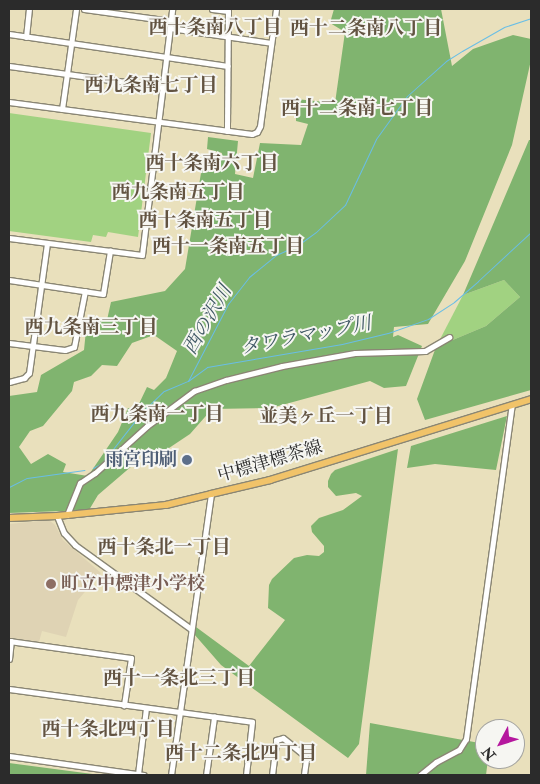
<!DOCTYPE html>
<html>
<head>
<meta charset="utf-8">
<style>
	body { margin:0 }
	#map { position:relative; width:540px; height:784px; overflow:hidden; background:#e9e0bc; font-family:"IM FELL Double Pica","Noto Serif JP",serif }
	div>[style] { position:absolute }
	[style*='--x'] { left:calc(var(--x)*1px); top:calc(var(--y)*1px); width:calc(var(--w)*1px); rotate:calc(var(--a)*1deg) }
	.built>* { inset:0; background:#dfd3b4 }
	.green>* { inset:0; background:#a1d281 }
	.forest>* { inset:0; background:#80b46f }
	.stream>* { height:1px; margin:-0.5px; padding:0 0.5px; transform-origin:0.5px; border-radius:0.5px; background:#69bee6 }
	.roads { filter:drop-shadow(1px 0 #8a8674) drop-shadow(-1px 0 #8a8674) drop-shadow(0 1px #8a8674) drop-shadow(0 -1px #8a8674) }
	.minor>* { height:5px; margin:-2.5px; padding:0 2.5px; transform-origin:2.5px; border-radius:2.5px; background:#fff }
	.major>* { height:6px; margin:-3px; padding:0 3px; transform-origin:3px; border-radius:3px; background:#f1c369 }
	.dots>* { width:14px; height:14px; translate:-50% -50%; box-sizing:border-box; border:2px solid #f6f6f2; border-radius:50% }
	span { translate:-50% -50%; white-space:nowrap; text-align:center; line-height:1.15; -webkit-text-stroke:4px #f6f6f2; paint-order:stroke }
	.service-label { font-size:18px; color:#4e5e75; font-weight:700 }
	.right { translate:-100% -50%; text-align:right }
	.street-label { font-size:18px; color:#2b2b2b }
	.education-label { font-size:18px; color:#785e54; font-weight:700 }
	.left { translate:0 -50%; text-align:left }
	.neighbourhood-label { font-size:19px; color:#625341; font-weight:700 }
	.water-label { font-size:19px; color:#3e5763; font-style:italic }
	.frame { position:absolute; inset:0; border:10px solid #2b2b2b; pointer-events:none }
	.north { position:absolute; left:475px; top:719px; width:50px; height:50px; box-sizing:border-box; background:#f6f6f2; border:1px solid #a5a5a2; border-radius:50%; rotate:230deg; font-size:14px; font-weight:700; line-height:20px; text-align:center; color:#2b2b2b }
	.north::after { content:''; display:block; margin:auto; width:18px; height:22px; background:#b5179e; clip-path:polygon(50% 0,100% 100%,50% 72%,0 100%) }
</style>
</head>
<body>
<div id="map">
	<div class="built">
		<div style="clip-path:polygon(49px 520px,55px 525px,63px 540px,101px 573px,78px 600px,66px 637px,42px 631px,39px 642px,9px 638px,9px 524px)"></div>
	</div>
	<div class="green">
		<div style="clip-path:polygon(9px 113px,151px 133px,138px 237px,108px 232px,106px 237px,93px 235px,91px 242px,9px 231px)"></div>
		<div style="clip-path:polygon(504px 280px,520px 297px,486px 326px,436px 347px,463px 295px)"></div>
	</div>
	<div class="forest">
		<div style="clip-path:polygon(evenodd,334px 9px,441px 9px,452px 66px,473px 49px,513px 35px,531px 39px,531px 60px,512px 145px,465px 261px,428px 324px,394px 327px,393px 337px,398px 335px,422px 346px,406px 386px,384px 388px,370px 381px,271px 408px,212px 409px,190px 434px,157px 456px,145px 451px,140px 454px,133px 465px,98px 495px,89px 510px,9px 513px,9px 396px,37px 392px,41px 375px,84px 350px,87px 320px,107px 320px,111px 302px,165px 291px,185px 269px,202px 167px,220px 166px,222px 153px,207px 149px,208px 137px,238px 141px,235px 174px,253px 178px,260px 143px,301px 145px,308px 124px,296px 121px,296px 99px,335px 103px,345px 32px,330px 23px,334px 9px,154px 335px,177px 351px,166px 378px,154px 390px,147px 387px,136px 410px,128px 408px,118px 432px,88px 476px,63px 472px,66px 464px,48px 454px,31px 464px,19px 447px,30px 431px,43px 426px,72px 391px,74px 382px,91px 376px,102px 365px,117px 366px,132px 343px,154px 335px)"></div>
		<div style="clip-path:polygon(529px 140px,531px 140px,531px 390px,425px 420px,417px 399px,436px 347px,486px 326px,520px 297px,504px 280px,463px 295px)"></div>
		<div style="clip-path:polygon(507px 416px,496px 470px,435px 464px,407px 468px,411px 446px)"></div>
		<div style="clip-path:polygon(398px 449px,359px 744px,348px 758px,221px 665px,194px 634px,196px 627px,249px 666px,285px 620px,268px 608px,269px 585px,272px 579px,294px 558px,307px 555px,319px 556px,324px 552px,324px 546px,312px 532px,311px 526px,319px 518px,343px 510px,362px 496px,356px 493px,336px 496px,328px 487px,328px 481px,331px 474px,335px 470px)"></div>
		<div style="clip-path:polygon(370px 723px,485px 744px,485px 759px,488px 759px,486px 775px,366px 775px)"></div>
		<div style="clip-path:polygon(9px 763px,100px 775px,9px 775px)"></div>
	</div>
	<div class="stream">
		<div style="--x:188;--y:381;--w:87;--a:-62.5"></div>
		<div style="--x:228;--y:304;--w:34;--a:-52"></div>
		<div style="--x:249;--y:277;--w:35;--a:-39"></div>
		<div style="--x:276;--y:255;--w:24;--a:-24"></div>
		<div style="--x:298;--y:245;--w:22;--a:-36"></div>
		<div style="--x:316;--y:232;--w:40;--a:-43"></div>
		<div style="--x:345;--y:205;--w:73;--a:-64.8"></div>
		<div style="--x:376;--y:139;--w:53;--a:-54.2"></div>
		<div style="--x:407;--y:96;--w:52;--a:-41.9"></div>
		<div style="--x:446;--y:61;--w:19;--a:-32"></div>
		<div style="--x:462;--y:51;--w:48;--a:-29.7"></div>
		<div style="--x:504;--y:27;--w:28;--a:-18"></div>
		<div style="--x:93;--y:468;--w:10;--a:-29"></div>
		<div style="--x:102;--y:463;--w:65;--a:-51.9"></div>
		<div style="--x:142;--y:412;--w:30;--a:-44"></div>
		<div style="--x:164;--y:391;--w:26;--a:-23"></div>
		<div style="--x:188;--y:381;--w:24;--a:-36"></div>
		<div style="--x:207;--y:367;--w:137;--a:-9.7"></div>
		<div style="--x:342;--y:344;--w:47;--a:-13.4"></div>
		<div style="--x:388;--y:333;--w:42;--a:-19.3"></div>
		<div style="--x:428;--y:319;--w:31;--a:-33"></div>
		<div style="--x:454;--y:302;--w:32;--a:-41"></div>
		<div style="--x:478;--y:281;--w:72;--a:-42.8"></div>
		<div style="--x:9;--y:487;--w:20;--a:-27"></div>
		<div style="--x:27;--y:478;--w:58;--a:-8"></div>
	</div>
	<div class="roads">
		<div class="minor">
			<div style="--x:84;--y:9;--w:88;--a:7.9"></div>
			<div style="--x:212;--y:9;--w:16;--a:7"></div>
			<div style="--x:228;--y:11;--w:120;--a:90.5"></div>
			<div style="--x:170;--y:28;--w:102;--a:8.4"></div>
			<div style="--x:9;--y:34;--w:221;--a:8.3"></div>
			<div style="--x:26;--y:37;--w:28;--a:-84"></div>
			<div style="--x:9;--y:66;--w:154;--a:7.8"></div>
			<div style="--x:9;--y:102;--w:245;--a:7.5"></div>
			<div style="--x:252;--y:134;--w:5;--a:-22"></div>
			<div style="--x:257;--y:132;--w:7;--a:-63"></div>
			<div style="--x:260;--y:126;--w:118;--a:-82.2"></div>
			<div style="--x:62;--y:109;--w:101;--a:-82"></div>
			<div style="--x:9;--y:238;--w:134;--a:7.3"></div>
			<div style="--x:142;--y:255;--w:248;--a:-83"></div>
			<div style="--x:9;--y:280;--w:95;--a:8.5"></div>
			<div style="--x:103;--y:294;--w:44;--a:-80.8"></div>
			<div style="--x:9;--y:343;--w:56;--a:7.1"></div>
			<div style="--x:65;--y:350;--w:9;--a:-18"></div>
			<div style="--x:74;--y:347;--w:57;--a:-78.9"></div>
			<div style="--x:9;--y:382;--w:16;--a:-15"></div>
			<div style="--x:24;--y:378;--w:7;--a:-45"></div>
			<div style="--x:29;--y:373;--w:131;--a:-82.1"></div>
			<div style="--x:67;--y:515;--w:35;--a:-68"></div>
			<div style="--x:80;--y:483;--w:18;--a:-34"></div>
			<div style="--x:95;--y:473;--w:70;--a:-42.1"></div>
			<div style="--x:147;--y:426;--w:59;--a:-36.7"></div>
			<div style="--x:194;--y:391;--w:34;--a:-19"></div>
			<div style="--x:226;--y:380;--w:58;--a:-14"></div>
			<div style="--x:282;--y:366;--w:74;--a:-10.1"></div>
			<div style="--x:355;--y:353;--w:70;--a:-1.6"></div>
			<div style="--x:425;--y:351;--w:28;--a:-30"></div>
			<div style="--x:57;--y:516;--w:18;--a:68"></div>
			<div style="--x:64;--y:533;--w:16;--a:47"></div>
			<div style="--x:75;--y:545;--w:143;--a:35.9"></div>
			<div style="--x:9;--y:641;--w:123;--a:7.9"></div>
			<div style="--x:131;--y:658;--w:48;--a:98.5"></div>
			<div style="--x:9;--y:659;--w:18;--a:-84"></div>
			<div style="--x:9;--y:689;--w:245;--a:7.7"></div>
			<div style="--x:252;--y:722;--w:53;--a:96.5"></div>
			<div style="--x:9;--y:756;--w:136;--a:8"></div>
			<div style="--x:138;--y:774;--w:66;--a:-83.1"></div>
			<div style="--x:171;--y:775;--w:284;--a:-81.9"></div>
			<div style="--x:206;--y:775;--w:59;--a:-82.1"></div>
			<div style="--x:272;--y:775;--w:35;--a:-83"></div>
			<div style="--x:276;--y:740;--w:7;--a:-16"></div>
			<div style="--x:283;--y:738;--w:27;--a:39"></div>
			<div style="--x:304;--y:755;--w:5;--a:68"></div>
			<div style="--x:306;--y:760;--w:15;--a:98"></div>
			<div style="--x:420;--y:775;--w:21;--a:-39"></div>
			<div style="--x:436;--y:762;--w:26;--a:-28"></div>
			<div style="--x:459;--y:750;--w:13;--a:-58"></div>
			<div style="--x:466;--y:739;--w:337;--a:-82.2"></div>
		</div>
		<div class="major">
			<div style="--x:9;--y:518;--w:48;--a:-2.4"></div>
			<div style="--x:57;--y:516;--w:110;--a:-5.8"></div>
			<div style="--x:166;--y:505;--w:46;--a:-13.7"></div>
			<div style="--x:211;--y:494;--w:61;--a:-13.3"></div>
			<div style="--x:270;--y:480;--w:273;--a:-17.2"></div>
		</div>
	</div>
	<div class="dots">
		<div style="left:187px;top:460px;background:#5c6f8a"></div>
		<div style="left:51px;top:584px;background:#8d6e63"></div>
	</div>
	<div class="service-label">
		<span class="right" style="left:177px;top:460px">雨宮印刷</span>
	</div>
	<div class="street-label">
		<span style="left:270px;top:462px;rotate:-16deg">中標津標茶線</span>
	</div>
	<div class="education-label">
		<span class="left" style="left:61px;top:584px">町立中標津小学校</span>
	</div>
	<div class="neighbourhood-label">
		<span style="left:215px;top:28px">西十条南八丁目</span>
		<span style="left:366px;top:29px">西十二条南八丁目</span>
		<span style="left:151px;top:86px">西九条南七丁目</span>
		<span style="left:357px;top:109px">西十二条南七丁目</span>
		<span style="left:212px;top:164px">西十条南六丁目</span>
		<span style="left:178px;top:193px">西九条南五丁目</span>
		<span style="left:205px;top:221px">西十条南五丁目</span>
		<span style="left:228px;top:247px">西十一条南五丁目</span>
		<span style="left:91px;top:328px">西九条南三丁目</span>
		<span style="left:157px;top:415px">西九条南一丁目</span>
		<span style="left:326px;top:417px">並美ヶ丘一丁目</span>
		<span style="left:164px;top:548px">西十条北一丁目</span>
		<span style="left:179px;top:679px">西十一条北三丁目</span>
		<span style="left:108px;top:730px">西十条北四丁目</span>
		<span style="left:241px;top:754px">西十二条北四丁目</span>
	</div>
	<div class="water-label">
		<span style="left:208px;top:320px;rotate:-60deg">西の沢川</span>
		<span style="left:306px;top:336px;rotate:-11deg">タワラマップ川</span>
	</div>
	<div class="frame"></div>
	<div class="north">N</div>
</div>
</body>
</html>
